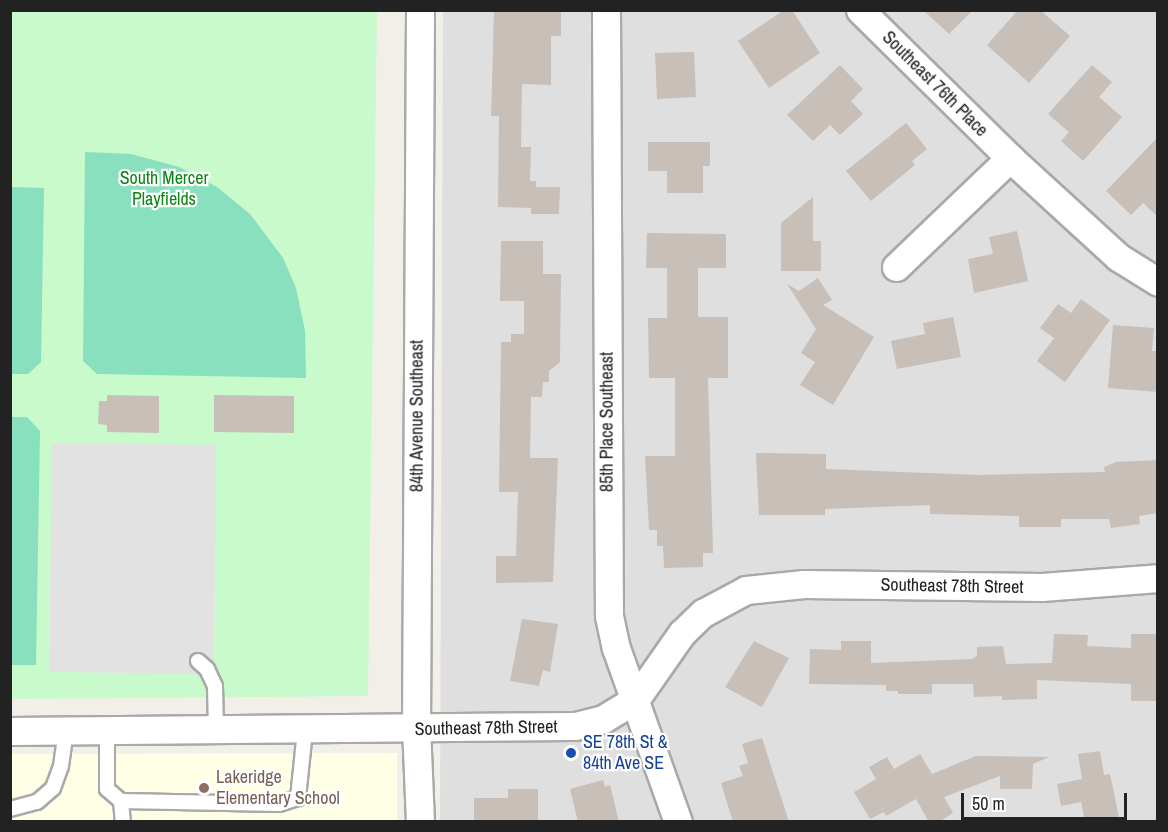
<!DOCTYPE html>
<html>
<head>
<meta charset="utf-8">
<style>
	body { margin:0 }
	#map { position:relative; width:1168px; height:832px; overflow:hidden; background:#f2efe9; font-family:"Archivo Narrow",sans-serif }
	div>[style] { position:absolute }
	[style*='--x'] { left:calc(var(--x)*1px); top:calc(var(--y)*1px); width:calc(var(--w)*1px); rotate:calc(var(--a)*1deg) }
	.residential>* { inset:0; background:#e0dfdf }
	.education>* { inset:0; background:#ffffe5 }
	.park>* { inset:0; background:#c8facc }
	.pitch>* { inset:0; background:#88e0be }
	.parking>* { inset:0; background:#e2e2e2 }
	.building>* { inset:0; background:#c7bfb8 }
	.roads { filter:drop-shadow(2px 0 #a9a9a9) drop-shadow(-2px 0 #a9a9a9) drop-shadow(0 2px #a9a9a9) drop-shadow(0 -2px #a9a9a9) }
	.lane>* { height:14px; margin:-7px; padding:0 7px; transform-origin:7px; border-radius:7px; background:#fff }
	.street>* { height:27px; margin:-13.5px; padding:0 13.5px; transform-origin:13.5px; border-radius:13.5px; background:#fff }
	.dots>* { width:16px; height:16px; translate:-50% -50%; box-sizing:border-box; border:3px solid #fff; border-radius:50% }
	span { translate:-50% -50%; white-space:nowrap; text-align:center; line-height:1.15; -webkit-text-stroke:4.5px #fff; paint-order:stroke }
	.street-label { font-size:18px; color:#222 }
	.park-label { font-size:18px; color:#0c8416 }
	.transit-label { font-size:18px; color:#164399 }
	.left { translate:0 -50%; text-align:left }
	.education-label { font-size:18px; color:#785e54 }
	.frame { position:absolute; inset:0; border:12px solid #222; pointer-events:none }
	.scale { position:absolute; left:961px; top:793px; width:166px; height:27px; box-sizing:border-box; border:3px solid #222; border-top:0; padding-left:8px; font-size:18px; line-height:21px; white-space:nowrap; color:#222; -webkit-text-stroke:4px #fff; paint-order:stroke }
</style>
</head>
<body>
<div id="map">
	<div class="residential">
		<div style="clip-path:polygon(443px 11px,1157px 11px,1157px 821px,440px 822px)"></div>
	</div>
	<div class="education">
		<div style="clip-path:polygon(397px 753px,397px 821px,11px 821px,10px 754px)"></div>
	</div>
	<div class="park">
		<div style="clip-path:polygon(10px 11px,377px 11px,368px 696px,11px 699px)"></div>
	</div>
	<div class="pitch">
		<div style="clip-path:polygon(85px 152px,131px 154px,179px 167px,217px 187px,250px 214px,283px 258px,296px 288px,305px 331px,306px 378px,97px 374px,83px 361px)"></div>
		<div style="clip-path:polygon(11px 187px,44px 188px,41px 362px,28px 374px,11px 374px)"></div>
		<div style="clip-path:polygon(10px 417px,27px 417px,40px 431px,36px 665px,11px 665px)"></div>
	</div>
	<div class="parking">
		<div style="clip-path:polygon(52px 443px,216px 445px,214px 674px,49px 672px)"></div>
	</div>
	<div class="building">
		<div style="clip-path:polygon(494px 10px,561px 10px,561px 36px,551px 36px,551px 85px,522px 84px,521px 147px,531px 147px,530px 181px,536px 181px,536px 187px,560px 187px,559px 214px,531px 214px,531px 208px,498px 207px,499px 116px,491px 116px)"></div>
		<div style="clip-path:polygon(784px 10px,792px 10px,820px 53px,769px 88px,738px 41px)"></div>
		<div style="clip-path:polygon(923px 10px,973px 10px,949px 34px)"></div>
		<div style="clip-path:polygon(1018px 10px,1040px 10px,1070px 36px,1029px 83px,987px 45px)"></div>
		<div style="clip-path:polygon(694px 52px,696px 97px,657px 99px,655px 53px)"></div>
		<div style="clip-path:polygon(840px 65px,863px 89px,851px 101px,863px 114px,840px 135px,830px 125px,813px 141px,787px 115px)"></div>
		<div style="clip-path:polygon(1092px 65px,1112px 82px,1099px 97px,1122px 117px,1083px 161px,1061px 141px,1069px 132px,1048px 114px)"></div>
		<div style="clip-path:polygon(906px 123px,927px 149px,912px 161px,915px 165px,871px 201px,846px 171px)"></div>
		<div style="clip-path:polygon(1158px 137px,1158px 217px,1143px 203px,1131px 215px,1106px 191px)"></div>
		<div style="clip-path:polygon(648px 142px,710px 142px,710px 166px,703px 166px,703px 193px,667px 193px,667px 171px,648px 171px)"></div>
		<div style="clip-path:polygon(813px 197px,813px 241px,821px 241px,821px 271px,781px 271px,781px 223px)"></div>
		<div style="clip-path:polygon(1017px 231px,1028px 281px,974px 293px,968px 259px,993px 254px,989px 237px)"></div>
		<div style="clip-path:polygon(647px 233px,726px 234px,726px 268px,698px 268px,698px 317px,728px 317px,728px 378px,708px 378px,713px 553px,703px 553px,703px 567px,664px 568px,663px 546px,657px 546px,657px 530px,649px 530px,645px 456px,675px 456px,675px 378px,649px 378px,648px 318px,667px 318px,667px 268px,646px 268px)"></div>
		<div style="clip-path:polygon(501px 241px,543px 241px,543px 274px,561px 274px,560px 362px,549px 371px,549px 382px,543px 382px,542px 397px,531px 397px,530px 458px,558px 458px,553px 582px,496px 583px,496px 556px,516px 556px,518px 492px,499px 492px,501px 342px,511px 342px,511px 334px,524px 334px,524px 301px,500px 301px)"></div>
		<div style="clip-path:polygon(818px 278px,832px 300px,823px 305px,874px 337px,833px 405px,800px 385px,815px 362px,801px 353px,816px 329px,787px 284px,799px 291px)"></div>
		<div style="clip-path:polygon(1081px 299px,1110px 320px,1065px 382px,1037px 361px,1054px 338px,1040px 328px,1058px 304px,1071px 313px)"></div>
		<div style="clip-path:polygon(953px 317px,961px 357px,897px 369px,891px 341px,925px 334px,923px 323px)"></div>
		<div style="clip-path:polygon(1113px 325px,1154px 328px,1152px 351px,1158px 351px,1158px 392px,1108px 388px)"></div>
		<div style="clip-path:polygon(107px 395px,159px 396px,159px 433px,107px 432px,107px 425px,98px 424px,99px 401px,107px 401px)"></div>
		<div style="clip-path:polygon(214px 395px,294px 396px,294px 433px,214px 432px)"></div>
		<div style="clip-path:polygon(756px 453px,826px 454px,826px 469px,978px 475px,1105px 472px,1104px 467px,1116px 462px,1158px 460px,1158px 513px,1139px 516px,1140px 524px,1111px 528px,1109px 519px,1061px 519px,1061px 527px,1019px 527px,1019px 516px,930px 514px,930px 505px,825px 509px,825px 515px,759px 515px)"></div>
		<div style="clip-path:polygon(522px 619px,558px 624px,550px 672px,543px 670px,539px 686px,510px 681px)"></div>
		<div style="clip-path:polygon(1054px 634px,1088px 635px,1087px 646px,1131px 648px,1131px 634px,1158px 634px,1158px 701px,1131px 701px,1131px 684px,1037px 680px,1037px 699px,1002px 700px,1002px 696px,974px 697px,973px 684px,932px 684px,932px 694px,898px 694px,898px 691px,886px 691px,886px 685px,809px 684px,810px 649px,841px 650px,841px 641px,871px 641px,871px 663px,972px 659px,977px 656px,977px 647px,1003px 646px,1006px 664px,1052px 663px)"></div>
		<div style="clip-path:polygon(754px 641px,789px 658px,762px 707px,725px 687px)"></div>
		<div style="clip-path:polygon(762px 738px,789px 822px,733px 822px,721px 783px,743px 776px,739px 766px,748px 763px,742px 744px)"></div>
		<div style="clip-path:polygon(1100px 751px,1104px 775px,1110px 774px,1120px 822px,1085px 822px,1081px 802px,1061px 806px,1057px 784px,1082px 779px,1078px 754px)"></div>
		<div style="clip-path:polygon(920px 754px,932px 774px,976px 756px,1049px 757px,1033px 764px,1032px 789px,1000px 789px,1000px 776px,944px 797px,953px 813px,939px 822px,929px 822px,916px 799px,886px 816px,884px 812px,870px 819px,854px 792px,876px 779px,869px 767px,887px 757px,894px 769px)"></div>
		<div style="clip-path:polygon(603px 780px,605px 787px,610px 785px,619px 822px,578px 822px,570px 789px)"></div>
		<div style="clip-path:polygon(508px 789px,538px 789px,538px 820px,474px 822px,474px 798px,508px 798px)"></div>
	</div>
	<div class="roads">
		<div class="lane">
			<div style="--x:198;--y:661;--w:12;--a:42"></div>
			<div style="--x:207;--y:669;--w:19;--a:65"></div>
			<div style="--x:215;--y:686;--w:44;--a:88.7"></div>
			<div style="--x:107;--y:731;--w:58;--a:90"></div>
			<div style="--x:107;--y:789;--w:18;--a:41"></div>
			<div style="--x:121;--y:801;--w:158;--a:1.1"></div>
			<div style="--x:279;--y:804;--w:20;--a:-18"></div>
			<div style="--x:298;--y:798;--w:68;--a:-84.1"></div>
			<div style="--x:121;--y:801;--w:21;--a:85"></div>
			<div style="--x:10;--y:809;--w:28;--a:-15"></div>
			<div style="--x:37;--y:802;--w:21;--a:-41"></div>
			<div style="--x:53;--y:788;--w:23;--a:-70"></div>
			<div style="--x:61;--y:766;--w:35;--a:-82"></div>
		</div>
		<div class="street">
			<div style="--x:606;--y:10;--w:606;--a:89.72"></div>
			<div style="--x:609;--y:616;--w:33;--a:78"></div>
			<div style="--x:616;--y:648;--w:185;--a:70.4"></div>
			<div style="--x:860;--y:10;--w:211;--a:44.6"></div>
			<div style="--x:896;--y:267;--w:158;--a:-43.7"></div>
			<div style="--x:1010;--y:158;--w:147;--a:42.5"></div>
			<div style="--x:1118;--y:257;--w:47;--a:32"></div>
			<div style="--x:10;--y:731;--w:565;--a:-0.51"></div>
			<div style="--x:575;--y:726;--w:29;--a:-14"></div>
			<div style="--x:603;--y:719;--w:37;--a:-31"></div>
			<div style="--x:635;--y:700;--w:82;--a:-55"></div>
			<div style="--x:682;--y:633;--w:29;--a:-44"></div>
			<div style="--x:703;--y:613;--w:49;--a:-28.1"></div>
			<div style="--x:746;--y:590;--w:58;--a:-5.9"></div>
			<div style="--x:804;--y:584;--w:238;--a:0.7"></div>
			<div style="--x:1042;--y:587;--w:116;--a:-4.4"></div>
			<div style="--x:420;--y:822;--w:94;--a:-92.4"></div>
			<div style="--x:416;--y:728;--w:718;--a:-89.68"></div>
		</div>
	</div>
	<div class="dots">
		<div style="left:571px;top:753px;background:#1a4fb4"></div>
		<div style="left:204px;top:788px;background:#8d6e63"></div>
	</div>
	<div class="street-label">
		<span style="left:935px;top:84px;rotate:45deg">Southeast 76th Place</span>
		<span style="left:417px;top:416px;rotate:-90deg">84th Avenue Southeast</span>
		<span style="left:607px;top:422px;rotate:-90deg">85th Place Southeast</span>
		<span style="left:952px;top:586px;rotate:1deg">Southeast 78th Street</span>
		<span style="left:486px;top:728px;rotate:-1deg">Southeast 78th Street</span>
	</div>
	<div class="park-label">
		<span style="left:164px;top:189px">South Mercer<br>Playfields</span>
	</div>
	<div class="transit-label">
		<span class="left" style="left:583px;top:753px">SE 78th St &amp;<br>84th Ave SE</span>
	</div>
	<div class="education-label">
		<span class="left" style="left:216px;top:788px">Lakeridge<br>Elementary School</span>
	</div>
	<div class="frame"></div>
	<div class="scale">50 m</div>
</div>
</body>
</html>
